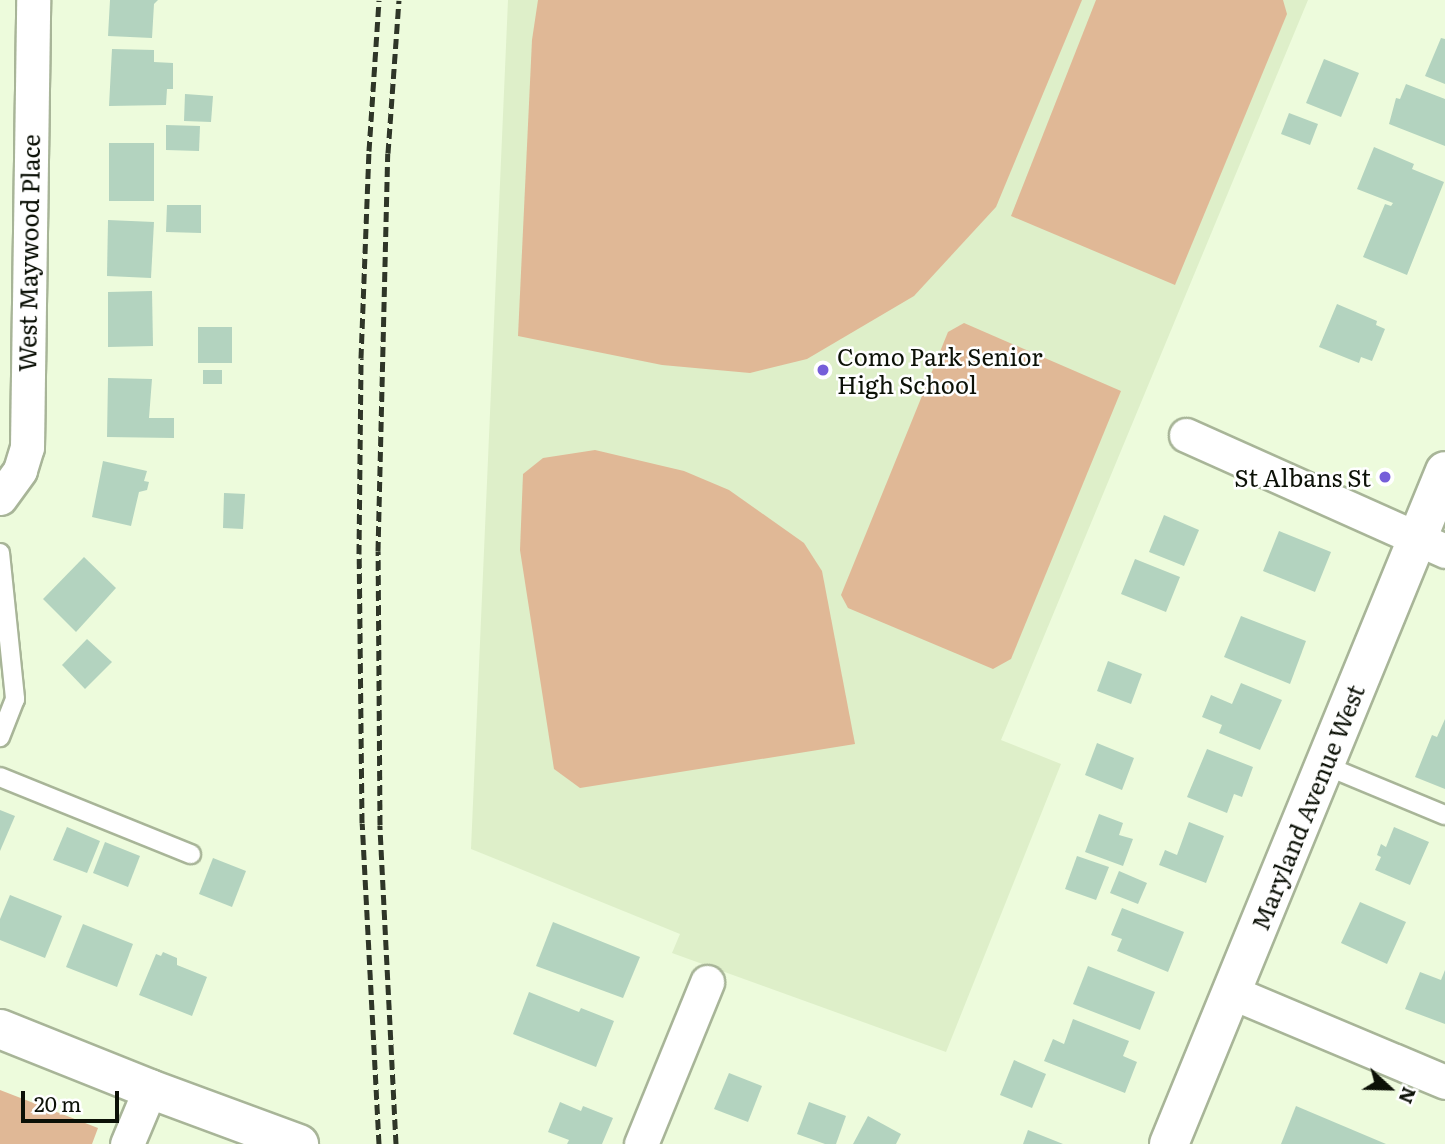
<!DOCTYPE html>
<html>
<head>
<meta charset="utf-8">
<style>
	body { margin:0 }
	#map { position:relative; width:1445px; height:1144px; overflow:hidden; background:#edfbdc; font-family:Literata,serif }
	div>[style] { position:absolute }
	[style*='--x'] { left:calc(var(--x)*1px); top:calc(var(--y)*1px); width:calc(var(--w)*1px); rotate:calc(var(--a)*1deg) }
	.built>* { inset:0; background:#deefc9 }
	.green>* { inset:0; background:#e0b896 }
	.building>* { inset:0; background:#b3d3bf }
	.roads { filter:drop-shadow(2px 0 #a8b598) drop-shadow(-2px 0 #a8b598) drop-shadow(0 2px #a8b598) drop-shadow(0 -2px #a8b598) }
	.service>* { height:18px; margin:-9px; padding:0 9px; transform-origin:9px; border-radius:9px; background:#fff }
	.minor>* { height:33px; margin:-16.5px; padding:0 16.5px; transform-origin:16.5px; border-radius:16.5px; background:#fff }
	.tertiary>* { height:38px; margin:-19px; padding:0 19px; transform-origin:19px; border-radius:19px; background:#fff }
	.secondary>* { height:38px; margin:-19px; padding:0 19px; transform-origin:19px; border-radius:19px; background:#fff }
	.rail>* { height:5px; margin-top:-2.5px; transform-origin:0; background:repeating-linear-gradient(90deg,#2f3628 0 10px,transparent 0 15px) }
	.dots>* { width:19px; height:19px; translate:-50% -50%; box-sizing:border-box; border:4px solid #fff; border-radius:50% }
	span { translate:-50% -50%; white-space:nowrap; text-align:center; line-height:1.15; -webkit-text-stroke:5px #fff; paint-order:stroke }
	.street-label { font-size:24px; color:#0c1107 }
	.poi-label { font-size:24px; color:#0c1107 }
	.left { translate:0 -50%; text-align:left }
	.right { translate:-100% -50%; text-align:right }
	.north { position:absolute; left:1354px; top:1053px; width:70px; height:70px; -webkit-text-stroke:5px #fff; paint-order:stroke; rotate:112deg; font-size:19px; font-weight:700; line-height:28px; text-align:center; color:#0c1107 }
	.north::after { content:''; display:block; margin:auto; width:24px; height:32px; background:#0c1107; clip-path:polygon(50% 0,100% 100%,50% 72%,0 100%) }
	.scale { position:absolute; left:21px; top:1091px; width:98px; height:32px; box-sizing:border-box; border:4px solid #0c1107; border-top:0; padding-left:9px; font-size:21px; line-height:24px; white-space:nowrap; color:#0c1107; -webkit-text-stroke:5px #fff; paint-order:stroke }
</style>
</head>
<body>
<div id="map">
	<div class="built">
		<div style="clip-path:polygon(508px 0,1308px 0,1001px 740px,1061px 764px,946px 1052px,672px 953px,680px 934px,471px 849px)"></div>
	</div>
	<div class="green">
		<div style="clip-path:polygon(538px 0,1082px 0,996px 207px,914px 296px,807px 359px,750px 373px,662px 365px,518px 336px,532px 40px)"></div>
		<div style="clip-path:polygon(1096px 0,1283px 0,1287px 14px,1175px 285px,1011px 216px)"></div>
		<div style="clip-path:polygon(964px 323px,1121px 391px,1011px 659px,993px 669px,848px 608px,841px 595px,948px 332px)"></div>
		<div style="clip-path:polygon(595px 450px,684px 471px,729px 490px,804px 543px,822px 571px,855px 744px,580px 788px,554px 769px,520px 550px,523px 474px,543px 458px)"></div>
		<div style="clip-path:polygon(0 1090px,98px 1128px,92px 1144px,0 1144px)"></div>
	</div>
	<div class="building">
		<div style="clip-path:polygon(110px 0,158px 0,154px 4px,152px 38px,108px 36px)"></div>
		<div style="clip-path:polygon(1441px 38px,1445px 39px,1445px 84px,1425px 76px)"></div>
		<div style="clip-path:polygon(112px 49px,154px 50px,154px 62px,173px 63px,173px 89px,167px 89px,166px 105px,109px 106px)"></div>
		<div style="clip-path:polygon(1324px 59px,1359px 73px,1341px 117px,1306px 103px)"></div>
		<div style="clip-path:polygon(1406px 84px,1445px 99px,1445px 146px,1389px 124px,1396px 98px,1400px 99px)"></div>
		<div style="clip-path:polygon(185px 94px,213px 96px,211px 122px,184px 121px)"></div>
		<div style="clip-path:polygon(1289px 113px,1318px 124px,1310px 145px,1281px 134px)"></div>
		<div style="clip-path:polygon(166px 125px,200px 126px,199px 151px,166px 150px)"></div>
		<div style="clip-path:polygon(109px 143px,154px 143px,154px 201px,109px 201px)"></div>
		<div style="clip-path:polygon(1374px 147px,1414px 164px,1412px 169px,1444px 182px,1407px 275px,1363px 257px,1385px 204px,1391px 206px,1393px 203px,1357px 189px)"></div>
		<div style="clip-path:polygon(167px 205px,201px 205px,201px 233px,166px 232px)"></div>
		<div style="clip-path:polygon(108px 220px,154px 222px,151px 278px,107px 276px)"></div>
		<div style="clip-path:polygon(152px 291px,153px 346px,108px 347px,108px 292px)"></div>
		<div style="clip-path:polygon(1337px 304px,1377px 321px,1376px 325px,1385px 329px,1372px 361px,1361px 357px,1359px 363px,1319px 347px)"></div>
		<div style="clip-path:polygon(198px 327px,232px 327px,232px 363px,198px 363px)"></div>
		<div style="clip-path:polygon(203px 370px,222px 370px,222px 384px,203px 384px)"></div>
		<div style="clip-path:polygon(108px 378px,152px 379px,149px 418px,174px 418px,174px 438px,107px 437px)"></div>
		<div style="clip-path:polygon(103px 461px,147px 471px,144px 481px,149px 482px,147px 490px,139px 492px,131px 526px,92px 517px)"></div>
		<div style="clip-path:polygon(224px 493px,245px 494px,243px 529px,223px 528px)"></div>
		<div style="clip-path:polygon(1164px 515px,1199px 530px,1184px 566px,1149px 552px)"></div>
		<div style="clip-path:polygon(1279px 531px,1331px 552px,1315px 592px,1263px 571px)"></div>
		<div style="clip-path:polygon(84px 557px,116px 588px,76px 632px,43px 599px)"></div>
		<div style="clip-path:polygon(1135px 559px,1180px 577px,1166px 612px,1121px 594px)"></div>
		<div style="clip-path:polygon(1241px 616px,1306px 641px,1290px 684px,1224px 657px)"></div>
		<div style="clip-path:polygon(87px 639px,112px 662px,85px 689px,62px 665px)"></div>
		<div style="clip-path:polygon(1108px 661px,1142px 674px,1131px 704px,1097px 691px)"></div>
		<div style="clip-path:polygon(1241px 683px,1282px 700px,1260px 750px,1219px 733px,1222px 725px,1202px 717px,1211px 695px,1232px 704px)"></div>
		<div style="clip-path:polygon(1445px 719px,1445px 789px,1415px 777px,1432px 735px,1437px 737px)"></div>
		<div style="clip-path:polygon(1097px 743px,1134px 758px,1122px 790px,1085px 775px)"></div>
		<div style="clip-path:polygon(1207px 749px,1253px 767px,1242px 797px,1234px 794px,1227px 813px,1187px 797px)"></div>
		<div style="clip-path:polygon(0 810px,15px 816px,0 851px)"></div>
		<div style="clip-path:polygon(1099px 814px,1123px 823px,1119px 835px,1133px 839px,1123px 866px,1085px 852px)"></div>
		<div style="clip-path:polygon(1189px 822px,1224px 836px,1206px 883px,1159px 865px,1165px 850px,1177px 855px)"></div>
		<div style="clip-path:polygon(67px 827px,100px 841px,87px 873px,53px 860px)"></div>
		<div style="clip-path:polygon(1394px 827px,1429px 842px,1410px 885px,1375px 870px,1381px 857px,1377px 855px,1381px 844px,1386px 847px)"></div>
		<div style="clip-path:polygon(105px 842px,140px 856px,128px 887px,93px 873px)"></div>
		<div style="clip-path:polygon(1077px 856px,1109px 867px,1096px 900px,1065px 889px)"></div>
		<div style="clip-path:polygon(213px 858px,246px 871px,232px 907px,199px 894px)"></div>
		<div style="clip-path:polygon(1119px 871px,1147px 883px,1138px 904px,1110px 893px)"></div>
		<div style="clip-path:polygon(10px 895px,62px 916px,45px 958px,0 940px,0 919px)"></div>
		<div style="clip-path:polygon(1360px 902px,1406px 922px,1387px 964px,1341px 943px)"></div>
		<div style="clip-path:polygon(1122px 908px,1184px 932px,1168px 972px,1117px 951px,1122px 939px,1111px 935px)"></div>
		<div style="clip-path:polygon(553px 922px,640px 957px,623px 998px,536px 966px)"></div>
		<div style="clip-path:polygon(83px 924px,133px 944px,117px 987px,66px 967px)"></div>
		<div style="clip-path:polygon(163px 952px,177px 958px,177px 965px,207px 977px,192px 1016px,139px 995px,156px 954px,161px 956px)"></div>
		<div style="clip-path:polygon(1088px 966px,1155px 992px,1140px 1030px,1073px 1004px)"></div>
		<div style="clip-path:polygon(1445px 970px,1445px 1024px,1405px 1009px,1420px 972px,1441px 980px)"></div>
		<div style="clip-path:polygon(529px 992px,579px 1012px,581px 1008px,614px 1021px,596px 1067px,513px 1034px)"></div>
		<div style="clip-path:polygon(1073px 1019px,1129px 1041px,1123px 1056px,1137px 1062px,1125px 1093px,1044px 1061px,1053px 1039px,1064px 1044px)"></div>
		<div style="clip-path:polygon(1014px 1060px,1046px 1074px,1032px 1108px,1000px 1095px)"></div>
		<div style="clip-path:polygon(729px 1073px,762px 1086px,748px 1122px,714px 1109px)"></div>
		<div style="clip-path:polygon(560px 1102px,581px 1111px,583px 1106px,613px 1118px,602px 1144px,567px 1144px,569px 1140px,548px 1132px)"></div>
		<div style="clip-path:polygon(809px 1102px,846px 1116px,836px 1144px,825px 1144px,797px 1134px)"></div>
		<div style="clip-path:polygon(1296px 1106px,1386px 1144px,1281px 1144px)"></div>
		<div style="clip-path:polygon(868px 1116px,901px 1134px,896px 1144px,853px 1144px)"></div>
		<div style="clip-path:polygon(1028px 1130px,1063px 1144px,1023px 1144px)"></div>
	</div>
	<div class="roads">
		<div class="service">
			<div style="--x:0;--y:553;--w:147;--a:84.1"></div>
			<div style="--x:15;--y:699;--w:41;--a:111.5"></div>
			<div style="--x:1324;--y:765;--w:131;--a:22.5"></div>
			<div style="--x:0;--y:777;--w:206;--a:22"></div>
		</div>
		<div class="minor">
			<div style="--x:1186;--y:435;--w:284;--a:24.1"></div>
			<div style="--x:0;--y:498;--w:34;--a:-54"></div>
			<div style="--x:20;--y:470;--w:24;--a:-73"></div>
			<div style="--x:27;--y:447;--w:447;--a:-89.2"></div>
			<div style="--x:1231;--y:992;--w:232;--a:22.8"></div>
			<div style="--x:127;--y:1144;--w:60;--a:-67.3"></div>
			<div style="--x:641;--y:1144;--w:175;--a:-67.8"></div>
		</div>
		<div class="tertiary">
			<div style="--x:1169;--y:1144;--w:727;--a:-67.7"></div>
		</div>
		<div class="secondary">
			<div style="--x:0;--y:1029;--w:162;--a:21.8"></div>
			<div style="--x:150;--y:1089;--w:159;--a:20.3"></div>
		</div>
	</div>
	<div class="rail">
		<div style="--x:379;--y:1144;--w:321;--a:-93"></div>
		<div style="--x:362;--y:823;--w:269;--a:-90.6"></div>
		<div style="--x:359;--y:554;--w:196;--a:-89.4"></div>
		<div style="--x:361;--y:358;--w:207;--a:-87.8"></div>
		<div style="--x:369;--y:151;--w:151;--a:-86.2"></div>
		<div style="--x:396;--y:1144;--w:319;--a:-92.9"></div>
		<div style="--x:380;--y:825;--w:274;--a:-90.4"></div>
		<div style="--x:378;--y:551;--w:398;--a:-88.6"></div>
		<div style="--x:388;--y:153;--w:153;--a:-85.9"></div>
	</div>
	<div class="dots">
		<div style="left:823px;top:370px;background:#755ed9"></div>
		<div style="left:1385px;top:477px;background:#755ed9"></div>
	</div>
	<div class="street-label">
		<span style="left:28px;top:253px;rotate:-89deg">West Maywood Place</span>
		<span style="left:1307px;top:807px;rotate:-68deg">Maryland Avenue West</span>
	</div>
	<div class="poi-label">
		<span class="left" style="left:837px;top:370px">Como Park Senior<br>High School</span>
		<span class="right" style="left:1371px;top:477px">St Albans St</span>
	</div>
	<div class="north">N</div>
	<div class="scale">20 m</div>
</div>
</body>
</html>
